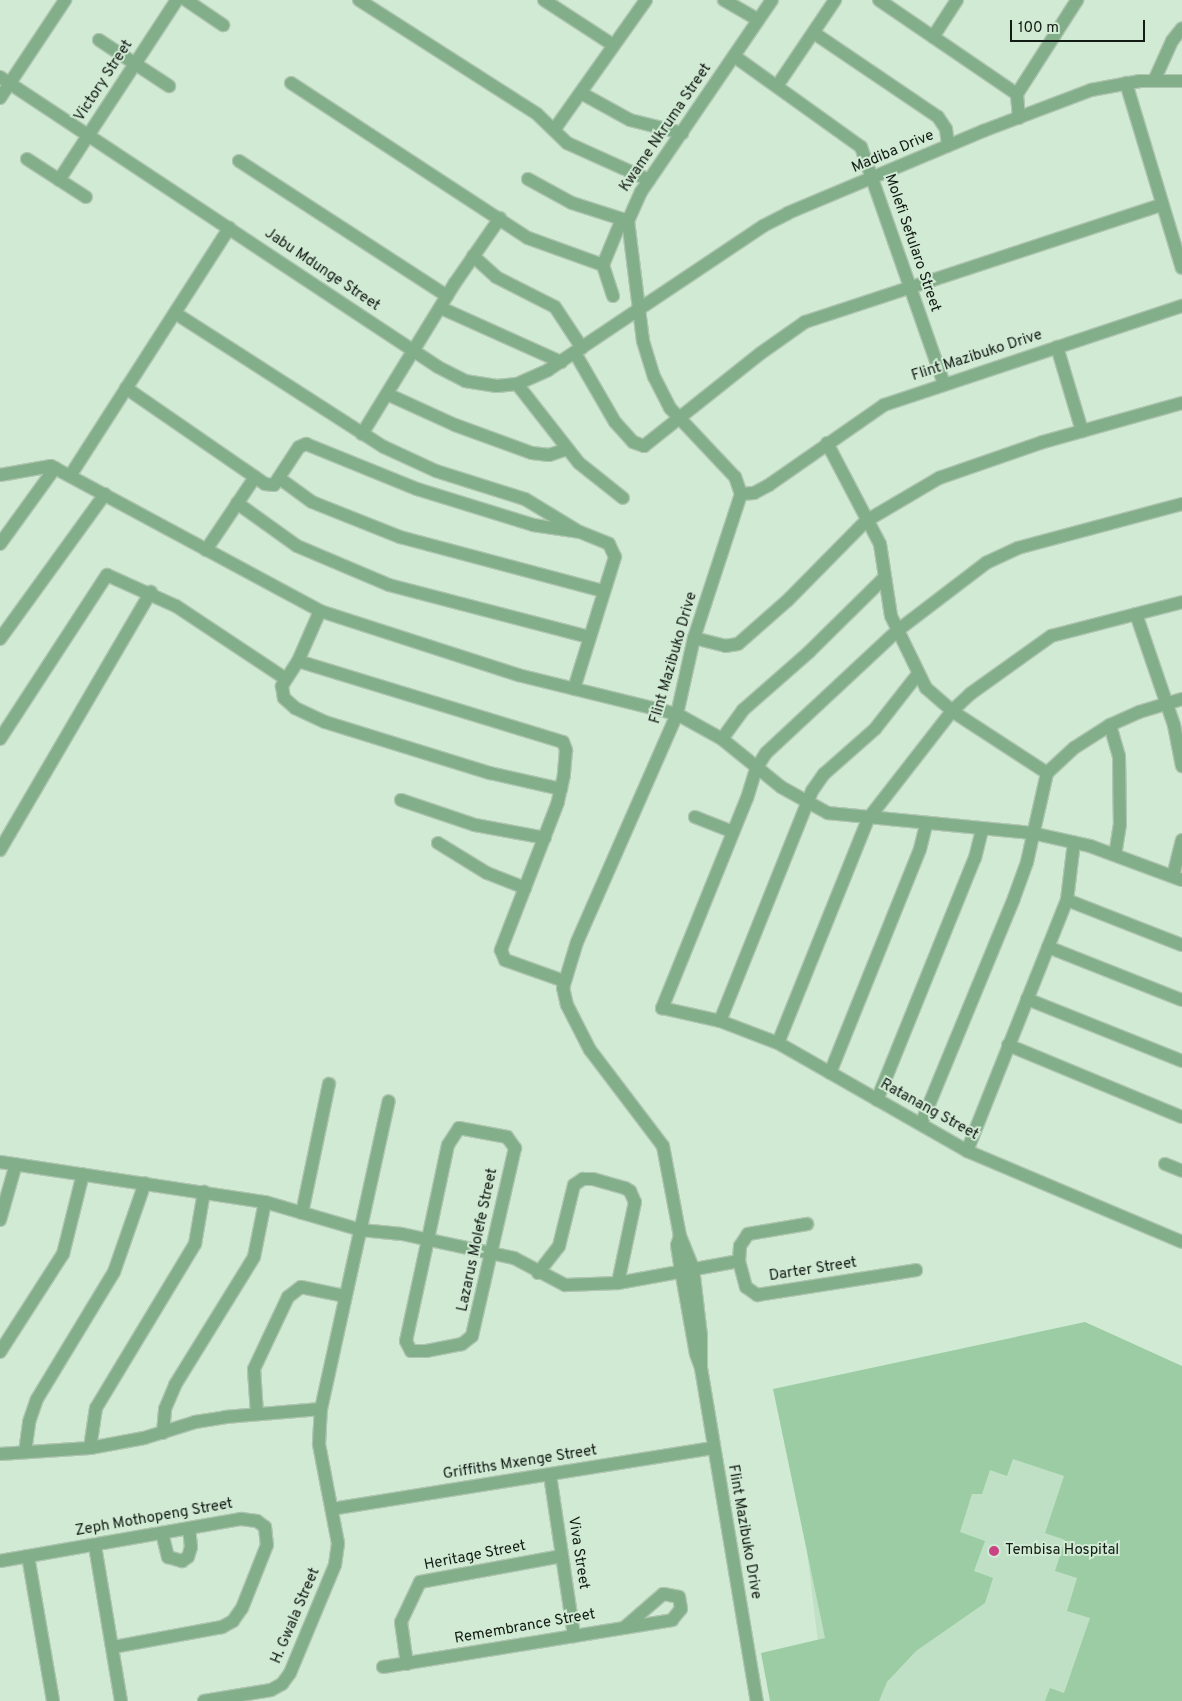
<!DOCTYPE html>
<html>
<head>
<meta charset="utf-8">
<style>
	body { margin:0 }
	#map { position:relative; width:1182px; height:1701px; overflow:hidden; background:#d1ead4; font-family:Overpass,sans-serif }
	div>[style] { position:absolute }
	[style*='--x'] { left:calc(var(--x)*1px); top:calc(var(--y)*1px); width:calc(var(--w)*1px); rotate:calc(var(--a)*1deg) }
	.built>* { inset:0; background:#c0e0c5 }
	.green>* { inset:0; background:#9ccca4 }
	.roads { filter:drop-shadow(1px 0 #afc5b1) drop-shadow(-1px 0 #afc5b1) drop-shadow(0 1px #afc5b1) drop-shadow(0 -1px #afc5b1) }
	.minor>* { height:12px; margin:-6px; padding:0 6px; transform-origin:6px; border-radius:6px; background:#82af89 }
	.dots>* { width:14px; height:14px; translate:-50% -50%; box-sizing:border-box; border:2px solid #d1ead4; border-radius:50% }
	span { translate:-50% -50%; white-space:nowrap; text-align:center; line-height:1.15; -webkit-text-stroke:4px #d1ead4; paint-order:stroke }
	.street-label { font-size:15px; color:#121b14 }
	.poi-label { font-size:15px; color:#121b14 }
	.left { translate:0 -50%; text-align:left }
	.scale { position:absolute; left:1010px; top:20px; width:135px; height:22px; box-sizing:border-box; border:2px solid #121b14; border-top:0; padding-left:6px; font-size:15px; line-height:18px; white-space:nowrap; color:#121b14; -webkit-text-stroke:4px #d1ead4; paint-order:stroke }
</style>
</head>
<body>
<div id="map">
	<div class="built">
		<div style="clip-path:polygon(1073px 1347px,1182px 1701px,825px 1701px,789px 1401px)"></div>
	</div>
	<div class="green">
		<div style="clip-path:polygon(1085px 1322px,1182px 1366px,1182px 1701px,1045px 1701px,1050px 1688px,1064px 1693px,1090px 1618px,1067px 1611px,1077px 1578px,1055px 1571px,1065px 1540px,1045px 1533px,1064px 1476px,1013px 1459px,1007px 1476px,990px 1470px,982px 1494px,972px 1494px,960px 1532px,985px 1541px,974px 1571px,993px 1578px,985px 1603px,916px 1651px,887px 1682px,879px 1701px,770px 1701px,761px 1653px,825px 1638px,773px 1389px)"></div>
	</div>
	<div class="roads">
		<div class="minor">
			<div style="--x:186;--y:0;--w:45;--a:34"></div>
			<div style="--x:359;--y:0;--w:211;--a:32.6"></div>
			<div style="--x:537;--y:114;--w:42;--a:44"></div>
			<div style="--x:567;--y:143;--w:90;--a:24.3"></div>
			<div style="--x:544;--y:0;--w:82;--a:33.1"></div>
			<div style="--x:724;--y:0;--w:39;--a:30"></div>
			<div style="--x:879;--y:0;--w:167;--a:34.3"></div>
			<div style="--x:814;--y:33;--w:150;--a:34.1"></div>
			<div style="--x:938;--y:117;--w:14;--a:56"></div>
			<div style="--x:946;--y:129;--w:17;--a:83"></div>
			<div style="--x:933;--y:37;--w:44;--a:-57"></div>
			<div style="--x:99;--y:40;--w:84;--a:33.3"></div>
			<div style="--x:734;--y:56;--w:156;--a:35.6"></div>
			<div style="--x:861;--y:147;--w:251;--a:70.7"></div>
			<div style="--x:0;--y:77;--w:525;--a:33.51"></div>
			<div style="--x:438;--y:367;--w:30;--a:27"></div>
			<div style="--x:465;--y:381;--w:32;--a:9"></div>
			<div style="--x:497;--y:386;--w:20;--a:-6"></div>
			<div style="--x:517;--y:384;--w:34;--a:-24"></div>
			<div style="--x:548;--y:370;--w:259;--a:-33.8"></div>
			<div style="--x:763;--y:226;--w:28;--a:-27"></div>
			<div style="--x:788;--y:213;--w:212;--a:-22.8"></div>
			<div style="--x:983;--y:131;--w:116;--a:-20.8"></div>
			<div style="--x:1091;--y:90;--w:50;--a:-10.4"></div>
			<div style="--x:1140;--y:81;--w:42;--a:0"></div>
			<div style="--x:1154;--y:81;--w:44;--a:-65.8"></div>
			<div style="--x:1172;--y:41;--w:16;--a:-52"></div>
			<div style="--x:291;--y:83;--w:283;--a:33.2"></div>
			<div style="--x:528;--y:238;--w:80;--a:19.8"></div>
			<div style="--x:1126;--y:83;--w:193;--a:73.2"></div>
			<div style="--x:777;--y:86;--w:104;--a:-56"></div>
			<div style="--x:581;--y:93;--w:56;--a:28.9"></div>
			<div style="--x:630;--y:120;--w:54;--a:14"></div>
			<div style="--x:0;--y:98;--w:118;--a:-56.4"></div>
			<div style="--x:1019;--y:118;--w:24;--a:-95"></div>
			<div style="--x:1017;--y:94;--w:112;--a:-57.4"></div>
			<div style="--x:554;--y:130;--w:159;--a:-54.7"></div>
			<div style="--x:27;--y:159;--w:70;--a:32.8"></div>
			<div style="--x:239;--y:161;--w:248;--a:33"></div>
			<div style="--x:528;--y:179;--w:50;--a:28.6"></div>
			<div style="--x:572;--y:203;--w:59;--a:17.8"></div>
			<div style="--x:59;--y:180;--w:215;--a:-56.8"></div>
			<div style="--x:473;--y:256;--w:31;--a:42"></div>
			<div style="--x:496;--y:277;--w:66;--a:27"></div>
			<div style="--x:555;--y:307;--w:49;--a:56.6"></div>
			<div style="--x:613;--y:296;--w:33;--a:-108"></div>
			<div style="--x:603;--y:265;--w:50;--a:-67.6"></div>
			<div style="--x:441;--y:308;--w:132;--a:24.2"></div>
			<div style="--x:175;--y:313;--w:248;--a:32.7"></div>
			<div style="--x:384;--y:447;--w:57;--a:24.8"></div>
			<div style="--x:436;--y:471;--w:93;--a:17.5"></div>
			<div style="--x:525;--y:499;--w:60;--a:31.3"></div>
			<div style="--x:1057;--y:347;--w:88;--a:73.4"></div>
			<div style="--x:575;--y:353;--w:80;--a:59.9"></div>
			<div style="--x:615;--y:422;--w:27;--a:48"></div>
			<div style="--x:633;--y:442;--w:12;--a:20"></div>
			<div style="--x:644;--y:446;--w:149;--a:-38.5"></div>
			<div style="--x:761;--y:353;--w:54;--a:-35.2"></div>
			<div style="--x:805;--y:322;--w:375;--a:-18.2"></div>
			<div style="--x:517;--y:384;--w:100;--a:51.9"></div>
			<div style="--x:579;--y:463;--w:56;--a:38.5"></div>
			<div style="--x:126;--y:388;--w:169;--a:34.6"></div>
			<div style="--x:265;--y:484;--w:9;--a:6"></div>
			<div style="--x:274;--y:485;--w:45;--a:-56.7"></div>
			<div style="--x:299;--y:447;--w:8;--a:-23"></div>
			<div style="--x:306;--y:444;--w:120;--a:22.1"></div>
			<div style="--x:417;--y:489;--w:121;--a:17.2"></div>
			<div style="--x:533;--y:525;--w:48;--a:8.5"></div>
			<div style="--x:580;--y:532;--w:31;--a:22"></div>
			<div style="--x:609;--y:544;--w:14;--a:65"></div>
			<div style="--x:615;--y:557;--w:138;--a:107.3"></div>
			<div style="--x:387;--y:394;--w:75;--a:24.5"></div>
			<div style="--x:455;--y:425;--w:82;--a:20"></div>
			<div style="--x:532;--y:453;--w:17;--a:7"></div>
			<div style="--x:549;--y:455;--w:19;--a:-18"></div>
			<div style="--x:362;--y:434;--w:177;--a:-58.4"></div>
			<div style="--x:455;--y:283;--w:79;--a:-55.3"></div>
			<div style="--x:827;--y:443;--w:114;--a:62.3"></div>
			<div style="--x:880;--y:544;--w:73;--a:81.3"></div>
			<div style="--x:891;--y:616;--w:80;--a:64.1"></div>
			<div style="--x:926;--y:688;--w:35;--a:41"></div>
			<div style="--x:952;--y:711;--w:113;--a:33.1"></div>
			<div style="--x:0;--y:475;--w:52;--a:-10"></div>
			<div style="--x:51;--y:466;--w:306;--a:28.3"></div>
			<div style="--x:320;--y:611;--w:208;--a:17.9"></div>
			<div style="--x:518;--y:675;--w:164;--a:13.8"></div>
			<div style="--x:677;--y:714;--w:51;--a:29.1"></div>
			<div style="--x:722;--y:739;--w:76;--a:39.1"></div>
			<div style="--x:781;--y:787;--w:54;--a:29"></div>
			<div style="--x:828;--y:813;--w:205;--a:5.6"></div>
			<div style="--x:1032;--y:833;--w:59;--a:12.6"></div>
			<div style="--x:1090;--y:846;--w:98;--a:20.3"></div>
			<div style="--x:70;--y:476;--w:295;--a:-57.3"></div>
			<div style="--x:279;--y:478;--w:41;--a:36"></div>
			<div style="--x:312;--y:502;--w:95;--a:21.7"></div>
			<div style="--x:400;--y:537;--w:210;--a:14.9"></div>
			<div style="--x:741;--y:494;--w:18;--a:-109"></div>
			<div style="--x:735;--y:477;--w:95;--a:-133.3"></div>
			<div style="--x:670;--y:408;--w:35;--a:-117"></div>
			<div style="--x:654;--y:377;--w:38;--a:-107"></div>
			<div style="--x:643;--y:341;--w:121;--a:-97.1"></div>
			<div style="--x:628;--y:221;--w:32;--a:-66"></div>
			<div style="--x:641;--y:192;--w:232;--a:-55.7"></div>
			<div style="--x:237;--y:503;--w:74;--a:35.6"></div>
			<div style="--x:297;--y:546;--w:100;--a:23"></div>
			<div style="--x:389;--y:585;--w:207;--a:14.6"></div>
			<div style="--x:1182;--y:504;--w:170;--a:165"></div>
			<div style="--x:1018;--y:548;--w:35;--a:155"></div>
			<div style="--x:986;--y:563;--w:111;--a:142.7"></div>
			<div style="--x:898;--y:630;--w:180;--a:137"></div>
			<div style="--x:766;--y:753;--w:19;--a:122"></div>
			<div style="--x:756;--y:769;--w:30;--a:107"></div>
			<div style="--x:747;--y:798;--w:227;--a:112"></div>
			<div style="--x:662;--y:1008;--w:59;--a:12.6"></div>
			<div style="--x:720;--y:1021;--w:62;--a:20.8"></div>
			<div style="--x:778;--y:1043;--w:218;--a:29.7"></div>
			<div style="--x:967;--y:1151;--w:233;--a:22.9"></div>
			<div style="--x:0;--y:544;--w:94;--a:-54.1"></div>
			<div style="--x:206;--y:550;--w:88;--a:-56.1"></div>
			<div style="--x:320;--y:611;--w:55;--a:113.7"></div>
			<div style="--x:298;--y:661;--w:30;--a:123"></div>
			<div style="--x:282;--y:686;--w:12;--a:81"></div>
			<div style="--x:284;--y:698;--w:15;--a:42"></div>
			<div style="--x:295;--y:708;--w:33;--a:25"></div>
			<div style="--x:325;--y:722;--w:173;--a:17.2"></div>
			<div style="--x:490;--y:773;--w:73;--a:12.7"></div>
			<div style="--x:1136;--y:614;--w:117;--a:71.1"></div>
			<div style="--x:1174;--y:725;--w:42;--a:79"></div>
			<div style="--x:694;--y:638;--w:32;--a:14"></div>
			<div style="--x:725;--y:646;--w:13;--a:-9"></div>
			<div style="--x:738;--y:644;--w:65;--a:-41.3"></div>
			<div style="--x:787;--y:601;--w:112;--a:-45.4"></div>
			<div style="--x:866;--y:521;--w:85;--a:-30.5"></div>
			<div style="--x:939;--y:478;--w:110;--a:-19.1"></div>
			<div style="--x:1043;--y:442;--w:144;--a:-15.7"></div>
			<div style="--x:0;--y:639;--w:179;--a:-54.1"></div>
			<div style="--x:298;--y:661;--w:277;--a:17"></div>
			<div style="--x:563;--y:742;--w:9;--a:69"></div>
			<div style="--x:566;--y:750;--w:25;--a:95"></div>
			<div style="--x:564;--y:775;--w:28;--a:103"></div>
			<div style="--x:558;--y:802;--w:159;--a:111.1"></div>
			<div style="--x:501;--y:950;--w:11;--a:68"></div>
			<div style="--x:505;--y:960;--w:63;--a:19.6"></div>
			<div style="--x:1110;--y:725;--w:32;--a:74"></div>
			<div style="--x:1119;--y:756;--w:68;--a:89.2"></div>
			<div style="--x:1120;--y:824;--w:31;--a:99"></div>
			<div style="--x:0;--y:739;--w:196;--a:-56.9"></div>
			<div style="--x:107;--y:575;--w:76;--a:24.2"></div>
			<div style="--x:176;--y:606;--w:132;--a:33.6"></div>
			<div style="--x:722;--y:739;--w:36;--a:-54"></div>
			<div style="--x:743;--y:710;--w:88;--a:-41.3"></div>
			<div style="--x:809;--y:652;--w:105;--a:-44.6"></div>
			<div style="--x:401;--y:800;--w:78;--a:18.7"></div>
			<div style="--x:475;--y:825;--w:71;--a:10.5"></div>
			<div style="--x:695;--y:817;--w:41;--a:21.5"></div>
			<div style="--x:438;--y:843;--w:57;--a:31.5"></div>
			<div style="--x:487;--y:873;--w:41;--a:21.5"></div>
			<div style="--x:0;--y:850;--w:299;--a:-59.7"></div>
			<div style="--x:1173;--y:876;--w:37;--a:-76"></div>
			<div style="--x:1067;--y:900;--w:123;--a:21.4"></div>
			<div style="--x:1048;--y:947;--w:144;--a:21.6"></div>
			<div style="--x:1027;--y:999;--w:167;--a:21.8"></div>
			<div style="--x:720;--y:1021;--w:248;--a:-68.2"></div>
			<div style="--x:812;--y:791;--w:21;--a:-55"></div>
			<div style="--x:824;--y:774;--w:68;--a:-41.4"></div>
			<div style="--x:875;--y:729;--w:70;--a:-52"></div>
			<div style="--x:778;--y:1043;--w:241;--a:-68.1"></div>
			<div style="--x:868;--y:819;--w:137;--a:-52.1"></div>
			<div style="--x:952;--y:711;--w:25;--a:-43"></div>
			<div style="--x:970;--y:694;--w:100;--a:-35.6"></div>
			<div style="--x:1051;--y:636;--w:135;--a:-14.5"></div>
			<div style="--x:1008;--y:1045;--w:188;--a:22.5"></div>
			<div style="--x:830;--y:1073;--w:241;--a:-68.1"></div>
			<div style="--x:920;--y:849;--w:25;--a:-76"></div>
			<div style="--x:877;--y:1100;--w:261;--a:-68"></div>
			<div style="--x:975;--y:858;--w:29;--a:-76"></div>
			<div style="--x:921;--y:1124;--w:244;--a:-67.6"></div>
			<div style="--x:1014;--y:898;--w:38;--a:-70"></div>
			<div style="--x:1027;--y:862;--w:91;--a:-77.3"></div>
			<div style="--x:1047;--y:773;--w:37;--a:-43"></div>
			<div style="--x:1074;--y:748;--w:43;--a:-32.6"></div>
			<div style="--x:1110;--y:725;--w:32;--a:-24"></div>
			<div style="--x:1139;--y:712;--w:45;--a:-16.8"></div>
			<div style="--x:459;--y:1128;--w:49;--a:10.6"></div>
			<div style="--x:507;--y:1137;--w:14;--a:54"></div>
			<div style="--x:515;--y:1148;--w:193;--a:102.9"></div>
			<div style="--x:472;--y:1336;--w:13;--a:141"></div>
			<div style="--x:462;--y:1344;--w:36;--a:169"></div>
			<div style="--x:427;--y:1351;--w:16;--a:180"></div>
			<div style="--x:411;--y:1351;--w:11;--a:-117"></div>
			<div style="--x:406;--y:1341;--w:104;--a:-77.8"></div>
			<div style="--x:428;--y:1239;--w:96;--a:-78"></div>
			<div style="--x:448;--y:1145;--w:20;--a:-57"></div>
			<div style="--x:967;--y:1151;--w:270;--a:-68.3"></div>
			<div style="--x:1067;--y:900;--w:58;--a:-83.1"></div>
			<div style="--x:0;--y:1162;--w:268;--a:8.6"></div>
			<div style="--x:265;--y:1202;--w:100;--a:16.3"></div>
			<div style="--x:361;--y:1230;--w:41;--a:5.6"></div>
			<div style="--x:402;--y:1234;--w:115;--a:12.1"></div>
			<div style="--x:514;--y:1258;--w:58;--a:27.9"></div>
			<div style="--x:565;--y:1285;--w:53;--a:-2.2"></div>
			<div style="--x:618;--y:1283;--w:123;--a:-10.3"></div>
			<div style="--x:739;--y:1261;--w:27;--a:75"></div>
			<div style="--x:746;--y:1287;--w:14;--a:36"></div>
			<div style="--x:757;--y:1295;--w:161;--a:-8.9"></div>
			<div style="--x:1165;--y:1164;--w:18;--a:22"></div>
			<div style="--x:302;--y:1213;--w:132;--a:-78.2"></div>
			<div style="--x:0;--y:1220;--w:58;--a:-74.1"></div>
			<div style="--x:680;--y:1236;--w:9;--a:108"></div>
			<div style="--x:677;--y:1245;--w:25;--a:81"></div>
			<div style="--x:681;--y:1270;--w:85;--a:79.9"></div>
			<div style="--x:696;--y:1354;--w:15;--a:70"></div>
			<div style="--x:701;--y:1368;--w:338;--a:80.5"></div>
			<div style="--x:739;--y:1261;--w:15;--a:-86"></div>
			<div style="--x:740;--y:1246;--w:14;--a:-56"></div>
			<div style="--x:748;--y:1234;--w:60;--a:-9.6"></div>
			<div style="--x:538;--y:1273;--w:34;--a:-52"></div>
			<div style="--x:559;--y:1246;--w:63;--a:-76.2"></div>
			<div style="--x:574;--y:1185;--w:11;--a:-34"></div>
			<div style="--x:583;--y:1179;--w:10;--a:0"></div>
			<div style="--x:593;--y:1179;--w:33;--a:16"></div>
			<div style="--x:625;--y:1188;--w:6;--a:31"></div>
			<div style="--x:630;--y:1191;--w:12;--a:66"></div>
			<div style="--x:635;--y:1202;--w:83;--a:101.9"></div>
			<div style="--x:0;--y:1352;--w:117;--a:-57.3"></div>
			<div style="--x:63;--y:1254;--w:82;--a:-76"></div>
			<div style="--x:701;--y:1368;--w:32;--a:-90"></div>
			<div style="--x:701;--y:1336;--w:68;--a:-96.7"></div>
			<div style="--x:693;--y:1268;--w:35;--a:-112"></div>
			<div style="--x:680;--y:1236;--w:92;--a:-100.7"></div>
			<div style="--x:663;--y:1146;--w:121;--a:-127.2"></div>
			<div style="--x:590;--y:1050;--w:51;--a:-117.1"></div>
			<div style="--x:567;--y:1005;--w:17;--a:-103"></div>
			<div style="--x:563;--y:988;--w:48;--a:-73.1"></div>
			<div style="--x:577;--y:942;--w:249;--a:-66.3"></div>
			<div style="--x:677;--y:714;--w:78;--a:-77.4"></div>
			<div style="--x:694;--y:638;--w:151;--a:-71.9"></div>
			<div style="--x:741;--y:494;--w:13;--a:-4"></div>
			<div style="--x:754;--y:493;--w:17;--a:-28"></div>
			<div style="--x:769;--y:485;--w:140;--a:-34.8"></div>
			<div style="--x:884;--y:405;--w:314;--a:-18.4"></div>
			<div style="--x:257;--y:1414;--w:45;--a:-93.8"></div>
			<div style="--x:254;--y:1369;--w:80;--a:-64.7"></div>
			<div style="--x:288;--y:1297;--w:16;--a:-38"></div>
			<div style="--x:301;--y:1287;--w:45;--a:11.6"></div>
			<div style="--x:163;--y:1433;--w:24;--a:-85"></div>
			<div style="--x:165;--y:1409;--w:26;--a:-67"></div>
			<div style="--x:175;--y:1385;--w:150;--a:-58.3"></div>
			<div style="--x:254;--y:1257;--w:56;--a:-78.7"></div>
			<div style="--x:90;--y:1448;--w:40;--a:-81.5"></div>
			<div style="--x:96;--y:1408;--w:192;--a:-58.9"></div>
			<div style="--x:195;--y:1244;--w:53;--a:-80.2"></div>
			<div style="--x:25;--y:1452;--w:30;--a:-82"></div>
			<div style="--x:29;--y:1422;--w:24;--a:-71"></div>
			<div style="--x:37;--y:1399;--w:149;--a:-58.8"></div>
			<div style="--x:114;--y:1272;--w:94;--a:-70.8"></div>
			<div style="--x:0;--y:1454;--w:90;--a:-3.8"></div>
			<div style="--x:90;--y:1448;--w:55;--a:-10.5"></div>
			<div style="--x:144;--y:1438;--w:53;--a:-17.4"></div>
			<div style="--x:195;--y:1422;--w:30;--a:-9"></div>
			<div style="--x:225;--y:1417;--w:96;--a:-4.8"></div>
			<div style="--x:550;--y:1475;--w:163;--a:81.5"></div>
			<div style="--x:332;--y:1509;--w:386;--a:-9.1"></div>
			<div style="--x:162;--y:1533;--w:25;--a:76"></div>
			<div style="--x:168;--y:1557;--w:15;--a:16"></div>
			<div style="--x:182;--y:1561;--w:7;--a:-34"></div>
			<div style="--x:188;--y:1557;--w:10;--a:-73"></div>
			<div style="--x:191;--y:1547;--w:19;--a:-96"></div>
			<div style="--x:95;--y:1546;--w:157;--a:80.5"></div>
			<div style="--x:28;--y:1556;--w:147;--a:80.2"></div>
			<div style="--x:0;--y:1561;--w:245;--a:-9.9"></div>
			<div style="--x:241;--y:1519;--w:16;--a:7"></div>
			<div style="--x:257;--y:1521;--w:10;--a:37"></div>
			<div style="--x:265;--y:1527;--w:18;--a:84"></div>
			<div style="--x:267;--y:1545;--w:68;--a:111.6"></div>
			<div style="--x:242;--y:1608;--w:16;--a:125"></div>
			<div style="--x:233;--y:1621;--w:13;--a:151"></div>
			<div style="--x:222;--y:1627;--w:111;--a:169.6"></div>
			<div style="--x:407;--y:1664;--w:42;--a:-98.1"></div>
			<div style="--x:401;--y:1622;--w:44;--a:-64.6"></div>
			<div style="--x:420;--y:1582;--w:144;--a:-10.4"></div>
			<div style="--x:383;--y:1667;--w:293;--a:-9.2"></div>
			<div style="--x:672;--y:1620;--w:14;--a:-51"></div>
			<div style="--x:681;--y:1609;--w:12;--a:-99"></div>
			<div style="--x:679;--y:1597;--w:16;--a:-169"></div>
			<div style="--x:663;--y:1594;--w:50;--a:139"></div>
			<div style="--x:204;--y:1701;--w:68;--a:-9.3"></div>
			<div style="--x:271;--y:1690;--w:13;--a:-29"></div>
			<div style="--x:282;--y:1684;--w:14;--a:-54"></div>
			<div style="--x:290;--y:1673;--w:117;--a:-67.4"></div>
			<div style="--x:335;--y:1565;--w:22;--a:-82"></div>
			<div style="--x:338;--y:1543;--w:101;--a:-100.9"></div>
			<div style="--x:319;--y:1444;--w:35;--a:-87"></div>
			<div style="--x:321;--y:1409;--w:315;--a:-77.6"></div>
		</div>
	</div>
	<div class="dots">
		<div style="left:994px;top:1551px;background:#ca4383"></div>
	</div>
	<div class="street-label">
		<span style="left:104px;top:81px;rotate:-57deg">Victory Street</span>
		<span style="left:666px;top:128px;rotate:-56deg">Kwame Nkruma Street</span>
		<span style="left:893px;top:152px;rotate:-23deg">Madiba Drive</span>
		<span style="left:912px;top:243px;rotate:71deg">Molefi Sefularo Street</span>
		<span style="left:322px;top:270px;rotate:34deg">Jabu Mdunge Street</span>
		<span style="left:977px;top:356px;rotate:-18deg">Flint Mazibuko Drive</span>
		<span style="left:674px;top:658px;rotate:-74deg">Flint Mazibuko Drive</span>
		<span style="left:929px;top:1110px;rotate:29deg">Ratanang Street</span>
		<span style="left:478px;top:1240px;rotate:-78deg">Lazarus Molefe Street</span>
		<span style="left:813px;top:1270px;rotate:-9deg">Darter Street</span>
		<span style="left:520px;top:1463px;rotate:-9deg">Griffiths Mxenge Street</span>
		<span style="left:154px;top:1518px;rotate:-10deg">Zeph Mothopeng Street</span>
		<span style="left:744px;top:1532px;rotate:80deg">Flint Mazibuko Drive</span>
		<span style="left:578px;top:1553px;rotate:81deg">Viva Street</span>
		<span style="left:475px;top:1556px;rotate:-11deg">Heritage Street</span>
		<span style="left:296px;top:1616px;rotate:-67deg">H. Gwala Street</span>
		<span style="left:525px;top:1627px;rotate:-10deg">Remembrance Street</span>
	</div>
	<div class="poi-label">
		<span class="left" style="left:1005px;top:1551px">Tembisa Hospital</span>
	</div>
	<div class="scale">100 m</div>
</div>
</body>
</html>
